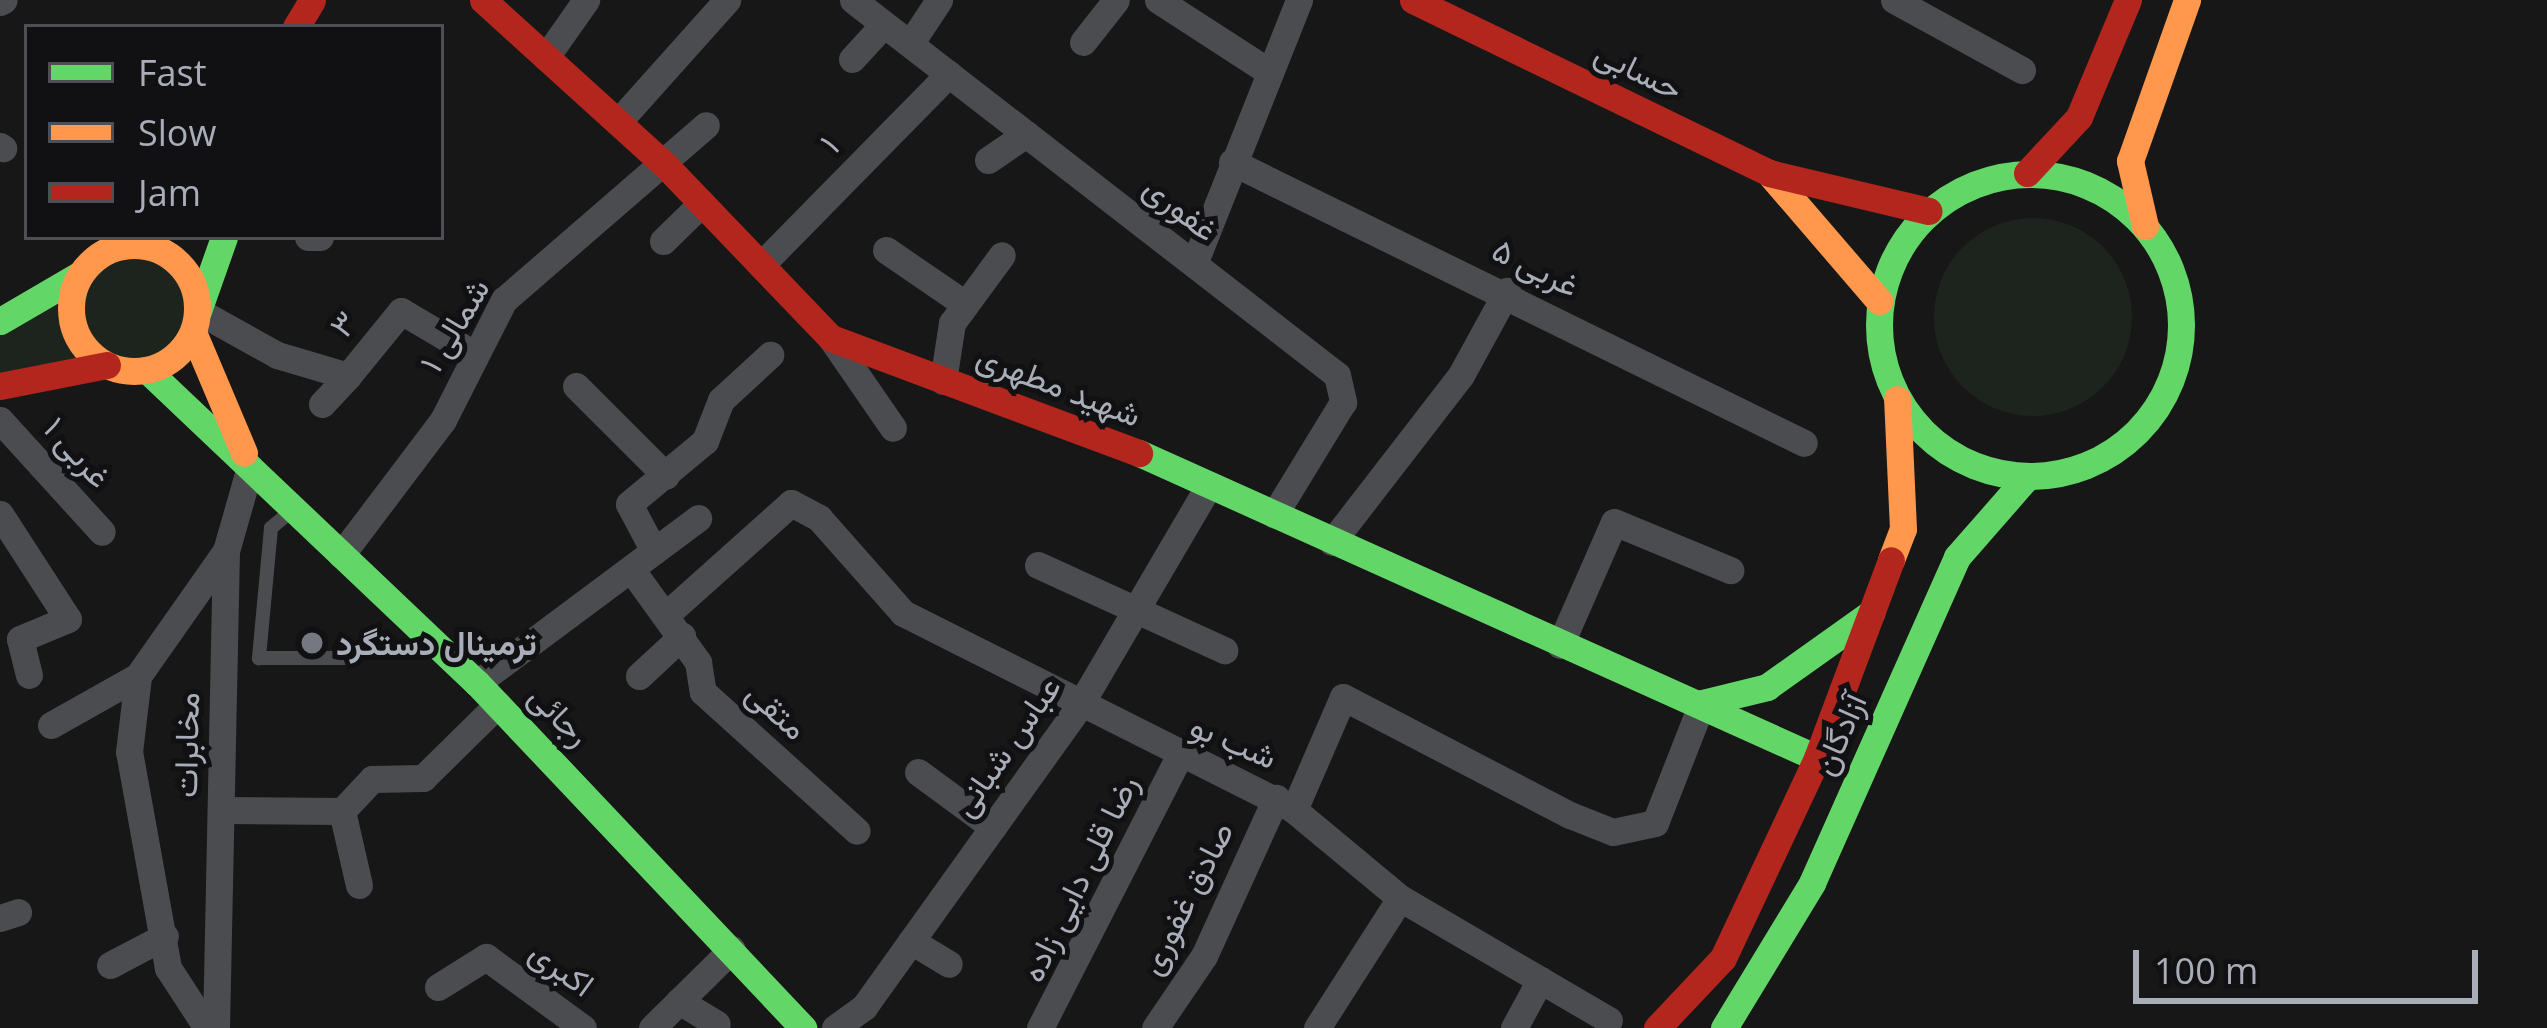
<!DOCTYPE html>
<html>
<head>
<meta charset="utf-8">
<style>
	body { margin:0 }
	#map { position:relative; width:2547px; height:1028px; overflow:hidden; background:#171717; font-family:"Open Sans",Vazirmatn,sans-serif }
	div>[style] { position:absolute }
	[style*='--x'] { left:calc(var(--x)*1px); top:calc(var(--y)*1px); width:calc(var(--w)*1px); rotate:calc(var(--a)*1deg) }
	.green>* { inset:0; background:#1d241e }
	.round { border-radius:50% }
	.lane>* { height:14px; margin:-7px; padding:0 7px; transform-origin:7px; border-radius:7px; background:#4b4c50 }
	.street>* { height:27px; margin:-13.5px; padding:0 13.5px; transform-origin:13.5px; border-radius:13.5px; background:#4b4c50 }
	.fast>* { height:27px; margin:-13.5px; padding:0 13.5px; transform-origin:13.5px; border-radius:13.5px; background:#63d668 }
	.fast>.ring { margin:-13.5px; padding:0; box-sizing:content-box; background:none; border:27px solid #63d668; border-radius:50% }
	.slow>* { height:27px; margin:-13.5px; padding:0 13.5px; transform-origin:13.5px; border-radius:13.5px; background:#ff974d }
	.slow>.ring { margin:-13.5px; padding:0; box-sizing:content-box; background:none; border:27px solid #ff974d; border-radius:50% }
	.jam>* { height:27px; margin:-13.5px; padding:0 13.5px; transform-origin:13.5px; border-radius:13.5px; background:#b3261e }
	.dots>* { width:33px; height:33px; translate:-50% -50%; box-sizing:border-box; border:6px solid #111113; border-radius:50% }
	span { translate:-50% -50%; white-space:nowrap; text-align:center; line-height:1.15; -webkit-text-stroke:10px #111113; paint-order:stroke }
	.street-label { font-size:33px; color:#a8adb8 }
	.poi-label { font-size:33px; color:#a8adb8; font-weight:700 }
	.left { translate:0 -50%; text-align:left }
	.legend { position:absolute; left:24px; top:24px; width:420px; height:216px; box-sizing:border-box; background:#111113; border:3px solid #4d4f55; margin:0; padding:15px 21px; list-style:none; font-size:36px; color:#a8adb8 }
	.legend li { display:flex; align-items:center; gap:24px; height:60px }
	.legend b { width:60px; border:3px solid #4d4f55 }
	.scale { position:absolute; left:2133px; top:950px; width:345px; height:54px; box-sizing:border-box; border:6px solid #a8adb8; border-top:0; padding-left:15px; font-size:36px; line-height:42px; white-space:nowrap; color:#a8adb8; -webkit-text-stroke:9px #111113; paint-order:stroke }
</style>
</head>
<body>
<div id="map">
	<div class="green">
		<div class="round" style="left:1934px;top:218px;width:198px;height:198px"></div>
		<div class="round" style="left:77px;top:252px;width:110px;height:110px"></div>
		<div style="clip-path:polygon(67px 290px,68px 330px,88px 361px,0 378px,0 329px)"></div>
	</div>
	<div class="lane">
		<div style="--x:290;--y:512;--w:25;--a:140"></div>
		<div style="--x:271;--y:528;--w:131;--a:95.3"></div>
		<div style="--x:259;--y:658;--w:88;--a:0"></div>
	</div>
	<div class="street">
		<div style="--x:853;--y:0;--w:612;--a:37.77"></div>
		<div style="--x:1337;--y:375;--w:28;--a:77"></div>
		<div style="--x:1343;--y:402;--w:132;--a:121.4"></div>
		<div style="--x:1158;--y:0;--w:129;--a:32.9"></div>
		<div style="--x:1894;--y:0;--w:146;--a:28.7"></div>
		<div style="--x:0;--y:2;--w:4;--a:-27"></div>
		<div style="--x:1083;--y:42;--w:53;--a:-51.8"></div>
		<div style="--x:910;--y:44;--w:53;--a:-56.6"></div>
		<div style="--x:546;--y:57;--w:70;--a:-54.9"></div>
		<div style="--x:852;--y:59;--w:47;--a:-47.6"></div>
		<div style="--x:618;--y:122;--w:164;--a:-48.2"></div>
		<div style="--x:0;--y:146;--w:4;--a:34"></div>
		<div style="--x:988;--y:160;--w:46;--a:-34.4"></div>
		<div style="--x:1232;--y:162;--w:637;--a:26.16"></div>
		<div style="--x:308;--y:237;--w:12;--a:0"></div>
		<div style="--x:663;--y:241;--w:54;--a:-44.3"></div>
		<div style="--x:886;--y:250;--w:96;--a:34.4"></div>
		<div style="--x:1194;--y:264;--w:284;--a:-68.3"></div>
		<div style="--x:761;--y:265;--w:268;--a:-45.5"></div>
		<div style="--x:198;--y:311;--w:90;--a:29.1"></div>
		<div style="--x:277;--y:355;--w:74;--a:16.5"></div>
		<div style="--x:348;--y:376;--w:84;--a:-50.8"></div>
		<div style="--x:401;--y:311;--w:82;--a:30.6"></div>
		<div style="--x:831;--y:338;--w:109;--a:55.4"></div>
		<div style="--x:943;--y:381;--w:59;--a:-81.2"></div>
		<div style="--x:952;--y:323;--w:84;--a:-53.7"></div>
		<div style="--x:576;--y:386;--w:127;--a:45"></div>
		<div style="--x:322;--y:404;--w:38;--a:-47"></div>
		<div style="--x:0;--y:420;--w:151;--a:47.7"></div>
		<div style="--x:0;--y:514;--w:125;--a:57.1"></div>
		<div style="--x:68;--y:619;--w:52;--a:157.4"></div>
		<div style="--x:20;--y:639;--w:37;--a:76"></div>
		<div style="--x:1332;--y:542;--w:211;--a:-52.3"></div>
		<div style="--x:1461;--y:375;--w:96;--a:-61.3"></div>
		<div style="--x:654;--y:551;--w:53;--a:-118"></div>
		<div style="--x:629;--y:504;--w:99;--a:-39.7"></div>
		<div style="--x:705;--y:441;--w:44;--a:-68.7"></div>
		<div style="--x:721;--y:400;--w:67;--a:-42.6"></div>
		<div style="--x:341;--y:555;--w:169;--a:-52.9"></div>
		<div style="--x:443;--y:420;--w:135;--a:-63.1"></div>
		<div style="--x:504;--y:300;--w:267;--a:-40.9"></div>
		<div style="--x:1038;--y:565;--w:205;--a:24.6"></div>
		<div style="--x:631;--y:569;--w:115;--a:54.2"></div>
		<div style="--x:698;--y:662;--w:30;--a:81"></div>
		<div style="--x:703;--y:692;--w:207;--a:42.1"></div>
		<div style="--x:668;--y:613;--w:165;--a:-41.8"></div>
		<div style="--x:791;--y:503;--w:32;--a:28"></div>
		<div style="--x:819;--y:518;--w:127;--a:48.5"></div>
		<div style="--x:903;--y:613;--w:438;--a:26.7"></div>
		<div style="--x:1294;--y:810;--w:123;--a:-66.6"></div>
		<div style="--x:1343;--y:697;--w:256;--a:27.5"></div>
		<div style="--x:1570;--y:815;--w:46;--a:21.6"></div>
		<div style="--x:1613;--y:832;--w:43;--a:-12.1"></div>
		<div style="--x:1655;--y:823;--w:129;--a:-68.6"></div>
		<div style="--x:1560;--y:645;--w:134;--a:-66.3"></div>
		<div style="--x:1614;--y:522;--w:126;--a:22.5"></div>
		<div style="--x:639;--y:676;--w:59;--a:-42.9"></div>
		<div style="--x:477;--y:683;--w:276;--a:-36.7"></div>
		<div style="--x:51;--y:725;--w:100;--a:-29.4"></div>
		<div style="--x:918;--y:772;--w:93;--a:36.3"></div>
		<div style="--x:221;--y:810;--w:121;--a:0.5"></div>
		<div style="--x:342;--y:811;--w:44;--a:-46.8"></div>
		<div style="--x:372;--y:779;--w:51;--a:-1.1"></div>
		<div style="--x:423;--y:778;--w:105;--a:-44.6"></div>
		<div style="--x:1294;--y:810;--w:138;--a:39.7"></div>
		<div style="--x:1400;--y:898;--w:242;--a:30.3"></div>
		<div style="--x:342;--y:811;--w:76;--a:77.1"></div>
		<div style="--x:0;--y:918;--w:19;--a:-18"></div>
		<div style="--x:911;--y:941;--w:44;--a:31.2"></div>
		<div style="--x:110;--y:965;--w:62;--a:-27.8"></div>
		<div style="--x:438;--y:987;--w:57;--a:-32"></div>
		<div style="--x:486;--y:957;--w:120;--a:36.2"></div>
		<div style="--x:679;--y:1001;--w:44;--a:31.2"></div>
		<div style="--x:207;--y:1028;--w:72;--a:-123"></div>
		<div style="--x:168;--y:968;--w:219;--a:-100.2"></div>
		<div style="--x:129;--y:752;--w:77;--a:-83.2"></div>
		<div style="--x:138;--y:676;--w:153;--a:-54.9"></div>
		<div style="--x:216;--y:1028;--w:477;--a:-88.8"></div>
		<div style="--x:226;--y:551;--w:87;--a:-74.1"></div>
		<div style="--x:652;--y:1028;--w:112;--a:-44.6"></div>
		<div style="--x:835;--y:1028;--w:36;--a:-36"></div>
		<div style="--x:864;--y:1007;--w:371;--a:-54.4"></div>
		<div style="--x:1080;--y:705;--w:255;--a:-59.6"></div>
		<div style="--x:1040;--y:1028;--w:303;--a:-62.9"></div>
		<div style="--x:1155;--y:1028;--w:87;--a:-55.8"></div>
		<div style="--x:1204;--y:956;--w:174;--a:-65.5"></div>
		<div style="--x:1317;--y:1028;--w:154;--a:-57.4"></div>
		<div style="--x:1514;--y:1028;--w:55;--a:-61.6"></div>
	</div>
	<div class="fast">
		<div class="ring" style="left:1879px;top:174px;width:275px;height:275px"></div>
		<div style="--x:198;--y:311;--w:78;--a:-70.6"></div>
		<div style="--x:0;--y:321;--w:91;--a:-30.2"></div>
		<div style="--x:147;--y:370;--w:455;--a:43.5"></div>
		<div style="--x:477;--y:683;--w:475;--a:46.6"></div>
		<div style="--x:1139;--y:453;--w:743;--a:24.22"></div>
		<div style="--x:1702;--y:703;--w:67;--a:-13.8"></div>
		<div style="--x:1767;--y:687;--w:128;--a:-35.4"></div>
		<div style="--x:1724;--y:1028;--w:170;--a:-58.7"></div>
		<div style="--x:1812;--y:883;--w:357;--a:-66"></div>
		<div style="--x:1957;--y:557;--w:106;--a:-48.8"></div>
	</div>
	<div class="slow">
		<div style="--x:1769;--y:173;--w:169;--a:49.3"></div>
		<div style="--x:2145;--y:226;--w:67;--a:-103"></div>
		<div style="--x:2130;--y:161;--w:171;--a:-70.5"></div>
		<div class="ring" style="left:71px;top:245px;width:99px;height:99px"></div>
		<div style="--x:193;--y:332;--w:131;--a:67.1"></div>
		<div style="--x:1891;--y:560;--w:33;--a:-69"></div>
		<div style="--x:1903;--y:529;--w:130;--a:-92.6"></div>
	</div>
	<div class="jam">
		<div style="--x:483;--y:0;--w:246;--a:42.2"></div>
		<div style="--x:665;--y:165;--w:240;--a:46.2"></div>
		<div style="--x:831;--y:338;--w:329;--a:20.5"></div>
		<div style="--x:1413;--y:0;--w:396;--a:25.9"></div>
		<div style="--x:1769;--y:173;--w:164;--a:13.4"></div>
		<div style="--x:296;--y:27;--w:31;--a:-59"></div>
		<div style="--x:2027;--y:173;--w:76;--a:-47.1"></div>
		<div style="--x:2079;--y:117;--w:127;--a:-67.3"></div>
		<div style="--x:0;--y:386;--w:109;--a:-11.1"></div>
		<div style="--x:1657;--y:1028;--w:96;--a:-46.7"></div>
		<div style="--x:1723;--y:958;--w:221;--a:-64.8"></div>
		<div style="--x:1817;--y:758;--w:211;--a:-69.5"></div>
	</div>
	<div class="dots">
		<div style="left:312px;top:643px;background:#757880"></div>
	</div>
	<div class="street-label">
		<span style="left:1639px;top:70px;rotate:26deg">حسابی</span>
		<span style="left:829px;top:144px;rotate:-46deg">۱</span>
		<span style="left:1181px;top:208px;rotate:38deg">غفوری</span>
		<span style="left:1536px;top:267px;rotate:26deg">۵ غربی</span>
		<span style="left:343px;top:324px;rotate:-50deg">۳</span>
		<span style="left:454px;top:325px;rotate:-59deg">۱ شمالی</span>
		<span style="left:1059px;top:385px;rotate:21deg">شهید مطهری</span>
		<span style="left:78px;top:452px;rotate:48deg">۱ غربی</span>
		<span style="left:777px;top:710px;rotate:42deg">متقی</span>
		<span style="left:560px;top:715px;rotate:45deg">رجائی</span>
		<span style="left:1839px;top:734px;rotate:-66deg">آزادگان</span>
		<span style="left:1234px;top:741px;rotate:23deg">شب بو</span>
		<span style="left:186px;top:745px;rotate:-89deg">مخابرات</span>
		<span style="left:1006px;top:746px;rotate:-55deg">عباس شبانی</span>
		<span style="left:1079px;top:878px;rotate:-64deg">رضا قلی دایی زاده</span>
		<span style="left:1186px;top:898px;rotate:-63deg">صادق غفوری</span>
		<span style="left:562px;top:968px;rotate:36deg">اکبری</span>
	</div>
	<div class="poi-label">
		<span class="left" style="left:336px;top:643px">ترمینال دستگرد</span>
	</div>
	<ul class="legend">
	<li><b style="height:15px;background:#63d668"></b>Fast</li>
	<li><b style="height:15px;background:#ff974d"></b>Slow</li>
	<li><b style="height:15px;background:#b3261e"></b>Jam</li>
	</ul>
	<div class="scale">100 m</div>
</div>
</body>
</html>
